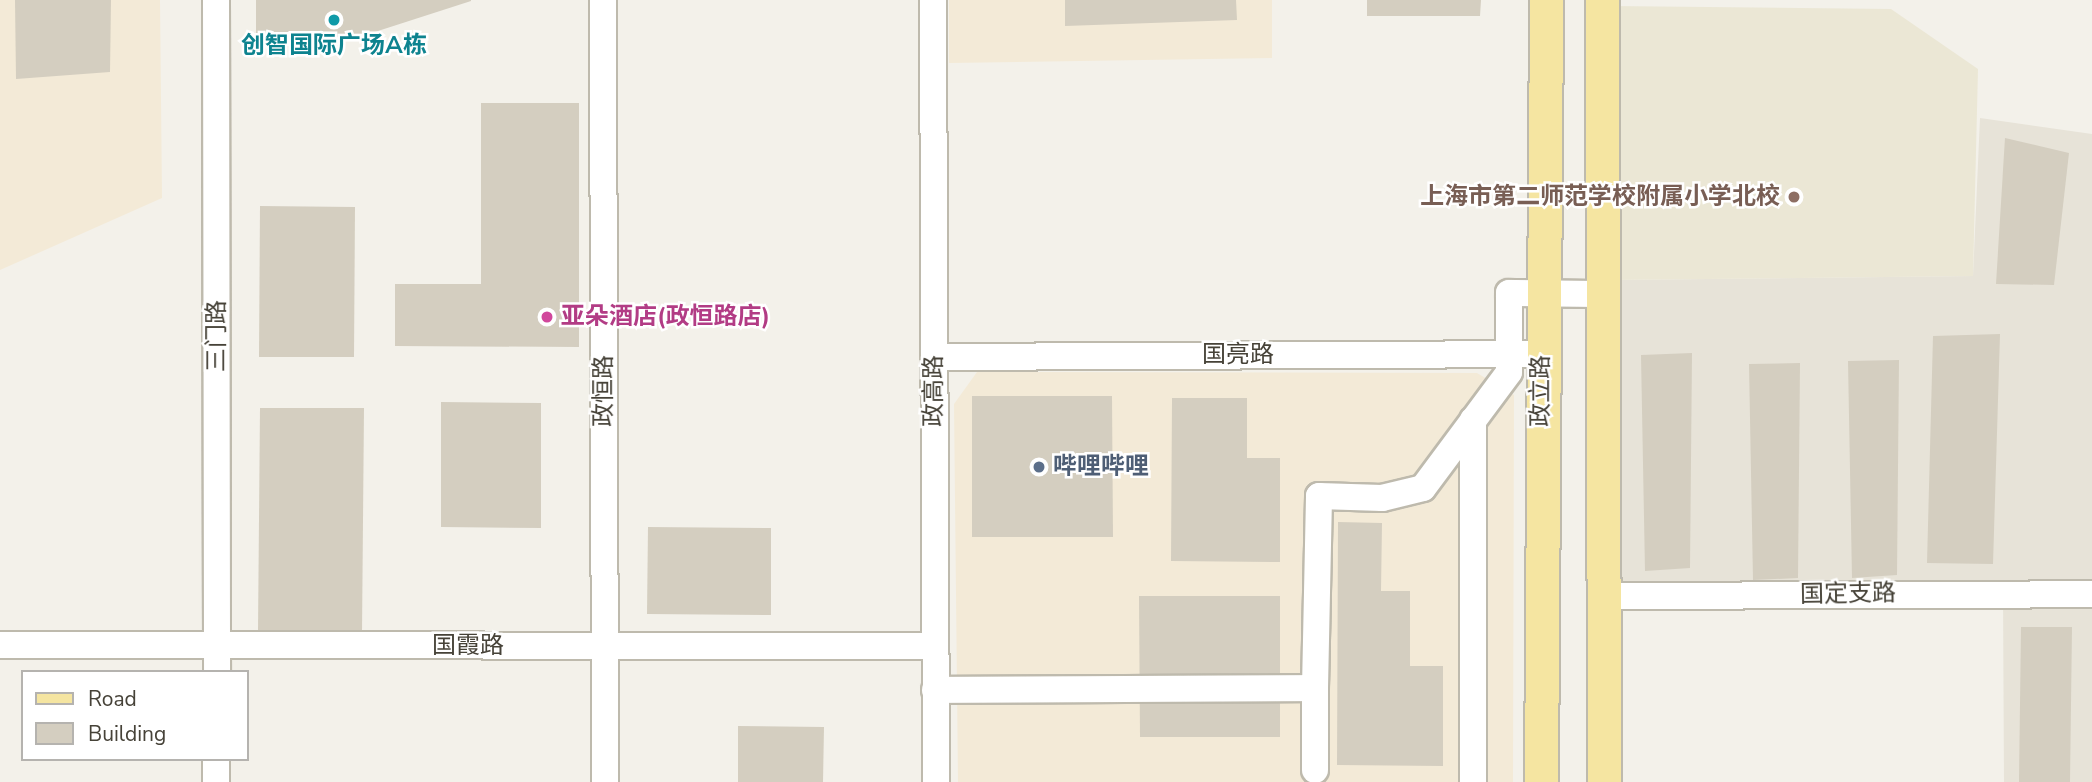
<!DOCTYPE html>
<html>
<head>
<meta charset="utf-8">
<style>
	body { margin:0 }
	#map { position:relative; width:2092px; height:782px; overflow:hidden; background:#f3f1ea; font-family:"Nunito Sans","Noto Sans SC",sans-serif }
	div>[style] { position:absolute }
	[style*='--x'] { left:calc(var(--x)*1px); top:calc(var(--y)*1px); width:calc(var(--w)*1px); rotate:calc(var(--a)*1deg) }
	.residential>* { inset:0; background:#e7e3d8 }
	.commercial>* { inset:0; background:#f3ead7 }
	.education>* { inset:0; background:#ebe7d5 }
	.building>* { inset:0; background:#d4cec0 }
	.roads { filter:drop-shadow(2px 0 #bebaad) drop-shadow(-2px 0 #bebaad) drop-shadow(0 2px #bebaad) drop-shadow(0 -2px #bebaad) }
	.minor>* { height:26px; margin:-13px; padding:0 13px; transform-origin:13px; border-radius:13px; background:#fff }
	.major>* { height:33px; margin:-16.5px; padding:0 16.5px; transform-origin:16.5px; border-radius:16.5px; background:#f5e5a1 }
	.dots>* { width:19px; height:19px; translate:-50% -50%; box-sizing:border-box; border:4px solid #fff; border-radius:50% }
	span { translate:-50% -50%; white-space:nowrap; text-align:center; line-height:1.15; -webkit-text-stroke:5px #fff; paint-order:stroke }
	.culture-label { font-size:24px; color:#0d838f; font-weight:700 }
	.education-label { font-size:24px; color:#785e54; font-weight:700 }
	.right { translate:-100% -50%; text-align:right }
	.hotel-label { font-size:24px; color:#b23c85; font-weight:700 }
	.left { translate:0 -50%; text-align:left }
	.street-label { font-size:24px; color:#464238 }
	.service-label { font-size:24px; color:#4e5e75; font-weight:700 }
	.legend { position:absolute; left:21px; top:670px; width:228px; height:91px; box-sizing:border-box; background:#fff; border:2px solid #b5b3af; margin:0; padding:9px 12px; list-style:none; font-size:21px; color:#464238 }
	.legend li { display:flex; align-items:center; gap:14px; height:35px }
	.legend b { width:35px; border:2px solid #b5b3af }
</style>
</head>
<body>
<div id="map">
	<div class="residential">
		<div style="clip-path:polygon(1980px 118px,2092px 134px,2092px 782px,2004px 782px,2003px 592px,1611px 590px,1611px 280px,1973px 276px)"></div>
	</div>
	<div class="commercial">
		<div style="clip-path:polygon(0 0,160px 0,162px 198px,0 270px)"></div>
		<div style="clip-path:polygon(949px 0,1272px 0,1272px 58px,949px 63px)"></div>
		<div style="clip-path:polygon(977px 372px,1477px 373px,1514px 395px,1513px 782px,958px 782px,954px 404px)"></div>
	</div>
	<div class="education">
		<div style="clip-path:polygon(1611px 6px,1891px 9px,1978px 69px,1973px 276px,1611px 280px)"></div>
	</div>
	<div class="building">
		<div style="clip-path:polygon(15px 0,111px 0,110px 72px,16px 79px)"></div>
		<div style="clip-path:polygon(256px 0,471px 0,471px 1px,350px 40px,256px 40px)"></div>
		<div style="clip-path:polygon(1065px 0,1236px 0,1237px 20px,1065px 26px)"></div>
		<div style="clip-path:polygon(1367px 0,1481px 0,1480px 16px,1367px 16px)"></div>
		<div style="clip-path:polygon(481px 103px,579px 103px,579px 347px,395px 346px,395px 284px,481px 284px)"></div>
		<div style="clip-path:polygon(2005px 138px,2069px 153px,2054px 285px,1996px 284px)"></div>
		<div style="clip-path:polygon(260px 206px,355px 207px,354px 357px,259px 357px)"></div>
		<div style="clip-path:polygon(2000px 334px,1993px 564px,1927px 563px,1933px 336px)"></div>
		<div style="clip-path:polygon(1692px 353px,1690px 568px,1645px 571px,1641px 355px)"></div>
		<div style="clip-path:polygon(1899px 360px,1897px 575px,1852px 578px,1848px 361px)"></div>
		<div style="clip-path:polygon(1800px 363px,1798px 578px,1753px 580px,1749px 364px)"></div>
		<div style="clip-path:polygon(972px 396px,1112px 396px,1113px 537px,972px 537px)"></div>
		<div style="clip-path:polygon(1172px 398px,1247px 398px,1247px 458px,1280px 458px,1280px 562px,1171px 561px)"></div>
		<div style="clip-path:polygon(441px 402px,541px 403px,541px 528px,441px 527px)"></div>
		<div style="clip-path:polygon(260px 408px,364px 408px,362px 632px,258px 631px)"></div>
		<div style="clip-path:polygon(1338px 522px,1382px 523px,1381px 591px,1410px 591px,1410px 666px,1443px 666px,1443px 766px,1337px 765px)"></div>
		<div style="clip-path:polygon(648px 527px,771px 528px,771px 615px,647px 614px)"></div>
		<div style="clip-path:polygon(1139px 596px,1280px 596px,1280px 737px,1140px 737px)"></div>
		<div style="clip-path:polygon(2021px 627px,2072px 627px,2070px 782px,2019px 782px)"></div>
		<div style="clip-path:polygon(738px 726px,824px 727px,823px 782px,738px 782px)"></div>
	</div>
	<div class="roads">
		<div class="minor">
			<div style="--x:216;--y:0;--w:672;--a:89.91"></div>
			<div style="--x:603;--y:0;--w:782;--a:89.85"></div>
			<div style="--x:933;--y:0;--w:782;--a:89.78"></div>
			<div style="--x:934;--y:357;--w:607;--a:-0.28"></div>
			<div style="--x:1473;--y:420;--w:362;--a:90"></div>
			<div style="--x:1603;--y:596;--w:489;--a:-0.2"></div>
			<div style="--x:0;--y:645;--w:935;--a:0.06"></div>
			<div style="--x:935;--y:690;--w:380;--a:-0.3"></div>
			<div style="--x:1315;--y:688;--w:192;--a:-88.8"></div>
			<div style="--x:1319;--y:496;--w:63;--a:1.8"></div>
			<div style="--x:1382;--y:498;--w:42;--a:-13.7"></div>
			<div style="--x:1423;--y:488;--w:144;--a:-53.4"></div>
			<div style="--x:1509;--y:372;--w:79;--a:-90"></div>
			<div style="--x:1509;--y:293;--w:95;--a:0.6"></div>
			<div style="--x:1315;--y:770;--w:82;--a:-90"></div>
			<div style="--x:216;--y:782;--w:23;--a:-90"></div>
		</div>
		<div class="major">
			<div style="--x:1602;--y:0;--w:782;--a:89.85"></div>
			<div style="--x:1541;--y:782;--w:782;--a:-89.63"></div>
		</div>
	</div>
	<div class="dots">
		<div style="left:334px;top:20px;background:#0f9aa8"></div>
		<div style="left:1794px;top:197px;background:#8d6e63"></div>
		<div style="left:547px;top:317px;background:#d1479c"></div>
		<div style="left:1039px;top:467px;background:#5c6f8a"></div>
	</div>
	<div class="culture-label">
		<span style="left:334px;top:46px">创智国际广场A栋</span>
	</div>
	<div class="education-label">
		<span class="right" style="left:1780px;top:197px">上海市第二师范学校附属小学北校</span>
	</div>
	<div class="hotel-label">
		<span class="left" style="left:561px;top:317px">亚朵酒店(政恒路店)</span>
	</div>
	<div class="street-label">
		<span style="left:217px;top:336px;rotate:-90deg">三门路</span>
		<span style="left:1238px;top:355px">国亮路</span>
		<span style="left:604px;top:391px;rotate:-90deg">政恒路</span>
		<span style="left:934px;top:391px;rotate:-90deg">政高路</span>
		<span style="left:1541px;top:391px;rotate:-90deg">政立路</span>
		<span style="left:1848px;top:594px;rotate:-1deg">国定支路</span>
		<span style="left:468px;top:646px">国霞路</span>
	</div>
	<div class="service-label">
		<span class="left" style="left:1053px;top:467px">哔哩哔哩</span>
	</div>
	<ul class="legend">
	<li><b style="height:9px;background:#f5e5a1"></b>Road</li>
	<li><b style="height:19px;background:#d4cec0"></b>Building</li>
	</ul>
</div>
</body>
</html>
